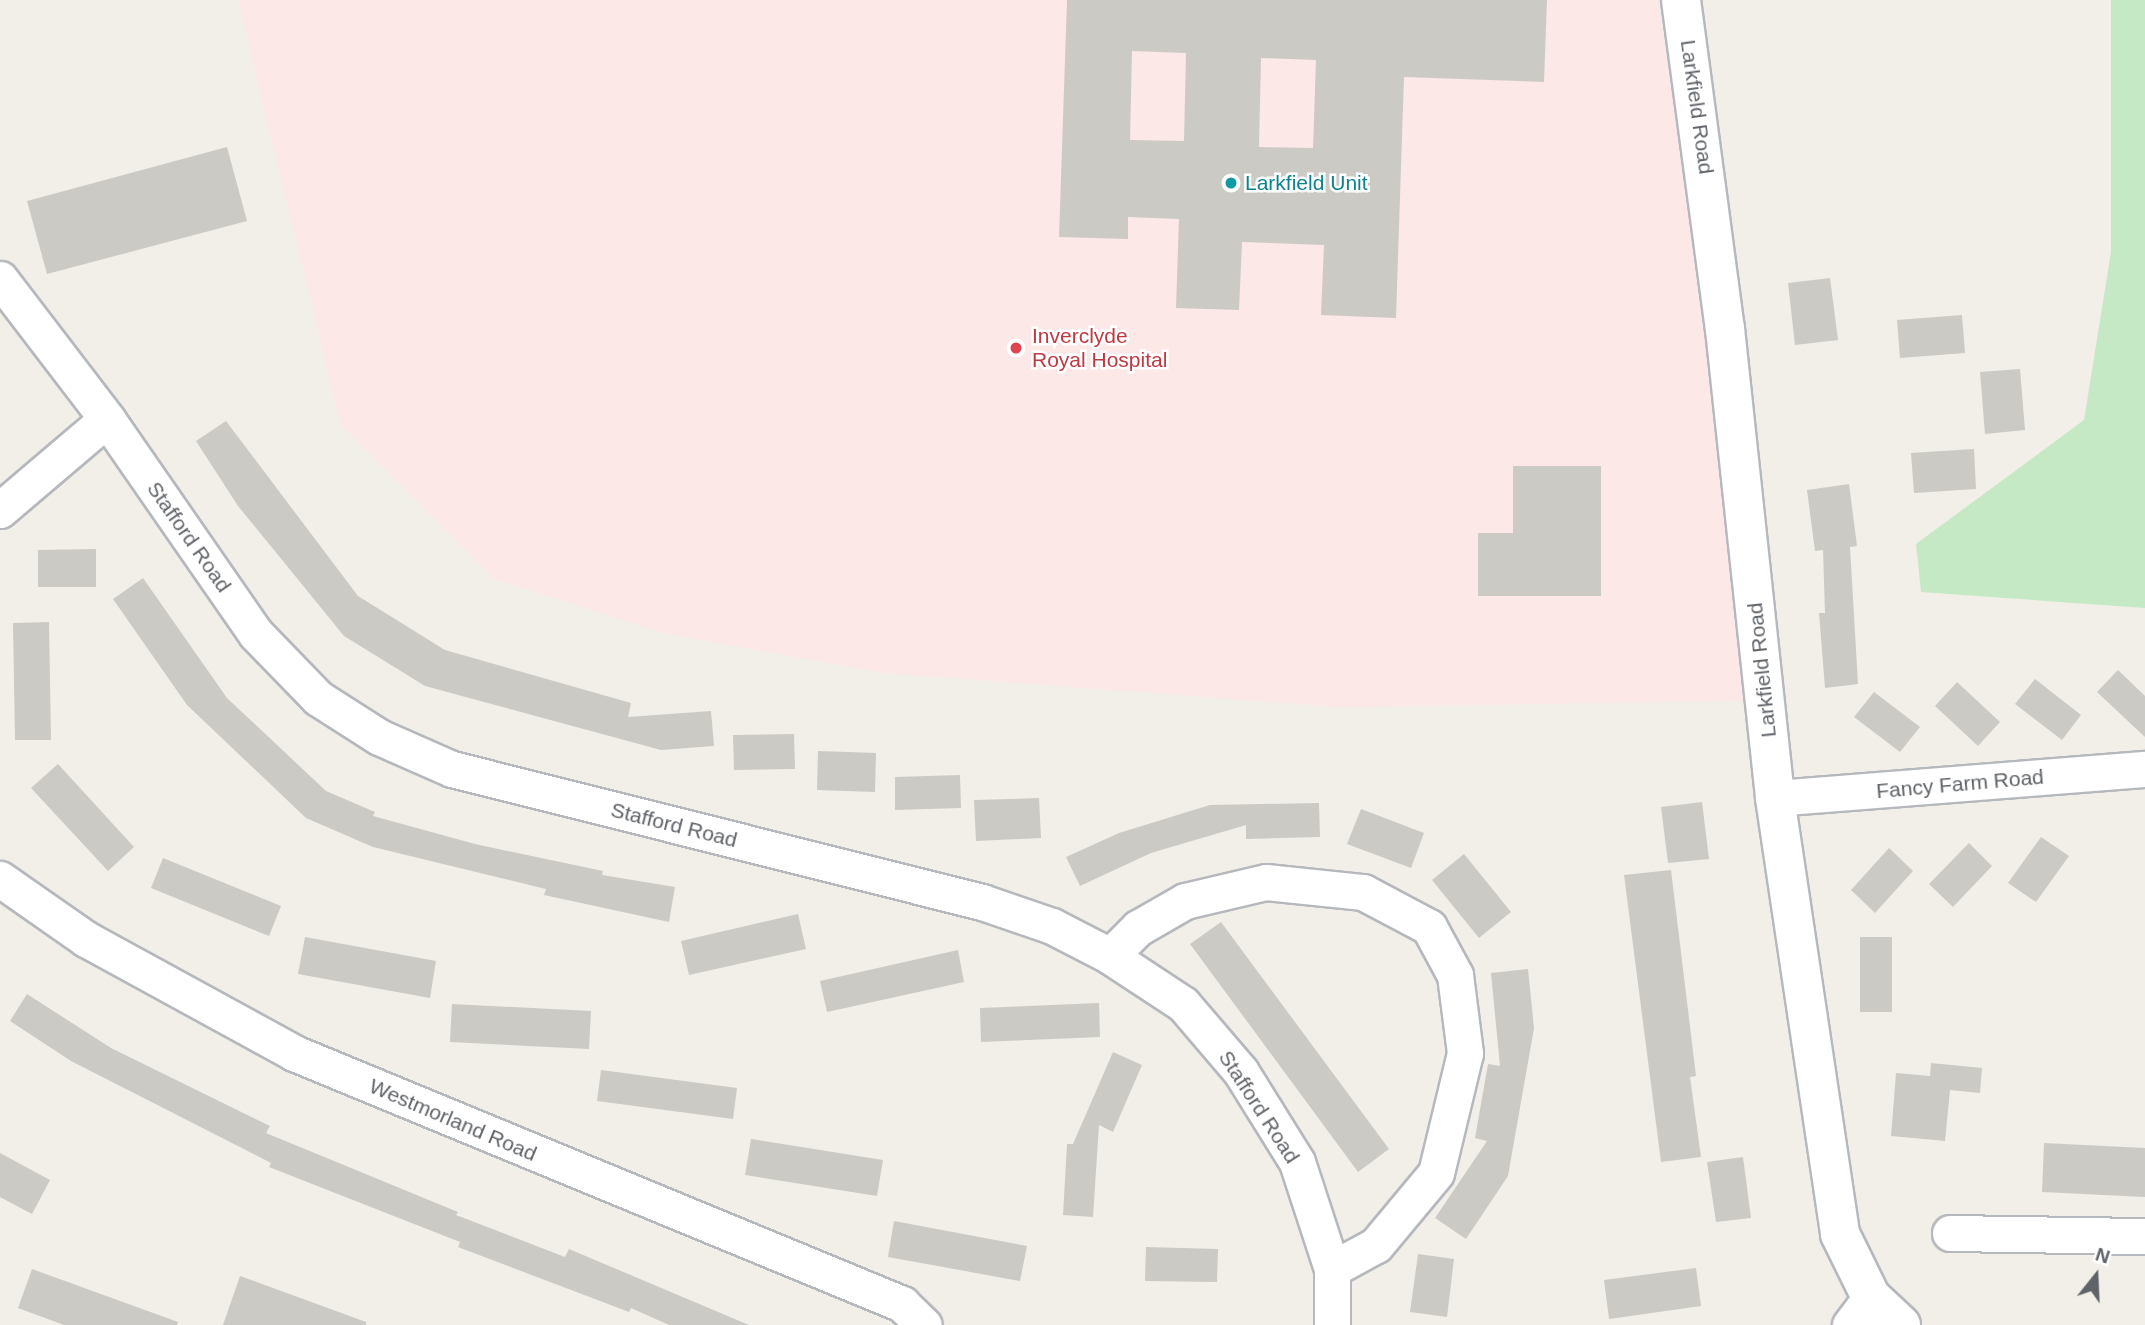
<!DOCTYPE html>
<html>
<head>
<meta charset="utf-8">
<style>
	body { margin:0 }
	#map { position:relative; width:2145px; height:1325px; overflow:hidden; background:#f1efe8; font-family:Arial,sans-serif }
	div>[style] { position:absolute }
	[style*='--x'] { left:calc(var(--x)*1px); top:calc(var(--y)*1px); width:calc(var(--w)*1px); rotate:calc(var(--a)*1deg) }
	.medical>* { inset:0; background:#fce8e6 }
	.green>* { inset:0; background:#c5e8c5 }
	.building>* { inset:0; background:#cccac5 }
	.roads { filter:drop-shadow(2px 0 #b5b8bc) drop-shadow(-2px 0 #b5b8bc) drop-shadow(0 2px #b5b8bc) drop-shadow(0 -2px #b5b8bc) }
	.minor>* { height:35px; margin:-17.5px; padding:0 17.5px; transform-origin:17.5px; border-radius:17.5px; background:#fff }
	.tertiary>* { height:38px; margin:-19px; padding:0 19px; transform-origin:19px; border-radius:19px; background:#fff }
	.dots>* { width:19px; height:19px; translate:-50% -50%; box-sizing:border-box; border:4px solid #fff; border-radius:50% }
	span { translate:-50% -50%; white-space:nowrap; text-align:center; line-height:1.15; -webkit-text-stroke:5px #fff; paint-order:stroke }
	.street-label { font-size:21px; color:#5f6368 }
	.culture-label { font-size:21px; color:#0d838f }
	.left { translate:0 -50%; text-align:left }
	.health-label { font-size:21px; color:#be3a42 }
	.north { position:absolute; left:2061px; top:1241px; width:70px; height:70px; -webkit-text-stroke:5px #fff; paint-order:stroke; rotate:18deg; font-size:19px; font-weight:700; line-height:28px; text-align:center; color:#5f6368 }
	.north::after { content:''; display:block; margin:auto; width:24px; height:32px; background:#5f6368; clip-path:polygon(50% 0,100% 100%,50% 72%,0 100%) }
</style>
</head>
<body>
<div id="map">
	<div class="medical">
		<div style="clip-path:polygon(238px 0,1657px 0,1703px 271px,1745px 701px,1338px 707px,884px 673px,667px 634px,494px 579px,341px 425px)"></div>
	</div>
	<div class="green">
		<div style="clip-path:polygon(2111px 0,2145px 0,2145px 608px,1921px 592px,1916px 544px,2084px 420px,2111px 252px)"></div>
	</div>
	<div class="building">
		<div style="clip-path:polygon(evenodd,1067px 0,1547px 0,1544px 82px,1404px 77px,1396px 318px,1321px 315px,1324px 245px,1242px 242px,1239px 310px,1176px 308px,1179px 219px,1128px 217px,1128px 239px,1059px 237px,1067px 0,1132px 51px,1186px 53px,1184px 141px,1130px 140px,1132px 51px,1067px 0,1261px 58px,1316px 60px,1313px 148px,1259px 147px,1261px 58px)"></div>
		<div style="clip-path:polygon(227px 147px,247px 221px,47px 274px,27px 201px)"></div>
		<div style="clip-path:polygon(1830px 278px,1838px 340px,1795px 345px,1788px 283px)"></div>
		<div style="clip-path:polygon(1962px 315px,1965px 353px,1900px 358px,1897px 320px)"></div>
		<div style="clip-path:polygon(2020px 369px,2025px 430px,1985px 434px,1980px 372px)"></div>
		<div style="clip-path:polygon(226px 421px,358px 596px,445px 650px,631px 703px,628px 717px,711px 711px,714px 746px,661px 750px,425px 686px,344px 636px,238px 506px,196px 441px)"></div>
		<div style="clip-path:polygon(1974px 449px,1976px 489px,1914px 493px,1911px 453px)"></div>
		<div style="clip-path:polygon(1513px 466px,1601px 466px,1601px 596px,1478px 596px,1478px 533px,1513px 533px)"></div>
		<div style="clip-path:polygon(1849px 484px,1857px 546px,1850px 547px,1858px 684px,1825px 688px,1819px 613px,1825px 613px,1823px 550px,1815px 551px,1807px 490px)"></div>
		<div style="clip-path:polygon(96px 549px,96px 587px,38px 587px,38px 550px)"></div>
		<div style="clip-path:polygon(143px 578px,227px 698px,326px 791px,375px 812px,373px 816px,475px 844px,603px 871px,602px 875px,675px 887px,669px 922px,544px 895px,546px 889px,373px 847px,306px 818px,187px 705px,113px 599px)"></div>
		<div style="clip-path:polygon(49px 622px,51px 740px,15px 740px,13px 623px)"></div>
		<div style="clip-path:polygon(2118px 670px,2145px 696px,2145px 737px,2097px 692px)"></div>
		<div style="clip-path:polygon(2035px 679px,2081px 715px,2062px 740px,2015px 704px)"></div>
		<div style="clip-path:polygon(1957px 682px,2000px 722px,1978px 746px,1935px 706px)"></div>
		<div style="clip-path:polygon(1874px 692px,1920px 727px,1900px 752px,1854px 717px)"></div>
		<div style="clip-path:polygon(794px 734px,795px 769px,734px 770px,733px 735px)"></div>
		<div style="clip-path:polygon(818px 751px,876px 753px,875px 792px,817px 790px)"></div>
		<div style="clip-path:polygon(58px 764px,134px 847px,108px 871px,31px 788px)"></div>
		<div style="clip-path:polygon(960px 775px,961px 808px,895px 810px,895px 777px)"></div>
		<div style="clip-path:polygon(1039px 798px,1041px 838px,976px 841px,974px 800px)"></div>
		<div style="clip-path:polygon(1702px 802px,1709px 859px,1668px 863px,1661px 807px)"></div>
		<div style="clip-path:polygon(1319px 803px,1320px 837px,1246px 839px,1246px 825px,1151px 853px,1080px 886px,1066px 857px,1119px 833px,1210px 805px)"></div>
		<div style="clip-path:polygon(1361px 809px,1424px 833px,1411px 868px,1347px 844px)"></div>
		<div style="clip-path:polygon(2041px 837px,2069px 856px,2036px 902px,2008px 883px)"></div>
		<div style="clip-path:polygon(1969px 843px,1992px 866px,1953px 907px,1929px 884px)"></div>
		<div style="clip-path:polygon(1889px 848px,1913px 871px,1875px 913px,1851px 890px)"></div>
		<div style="clip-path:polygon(1464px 854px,1511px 912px,1479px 938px,1432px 880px)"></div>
		<div style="clip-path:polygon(163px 858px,281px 906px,269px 936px,151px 888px)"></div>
		<div style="clip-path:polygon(1671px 870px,1696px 1076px,1690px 1077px,1701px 1157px,1661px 1162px,1624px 875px)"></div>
		<div style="clip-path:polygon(798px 914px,806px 949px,689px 975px,681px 941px)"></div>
		<div style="clip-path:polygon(1221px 922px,1389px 1149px,1358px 1172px,1190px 944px)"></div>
		<div style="clip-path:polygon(305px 937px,436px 961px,430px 998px,298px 974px)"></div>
		<div style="clip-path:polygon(1860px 937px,1892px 937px,1892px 1012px,1860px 1012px)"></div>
		<div style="clip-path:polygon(958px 950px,964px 982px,827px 1012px,820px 981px)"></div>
		<div style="clip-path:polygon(1528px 969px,1534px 1028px,1508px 1176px,1466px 1239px,1435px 1218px,1487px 1141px,1475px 1138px,1488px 1064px,1500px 1066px,1491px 973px)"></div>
		<div style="clip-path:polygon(27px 994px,111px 1048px,270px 1126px,266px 1133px,458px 1212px,456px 1215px,565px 1257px,569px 1249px,749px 1325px,669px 1325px,631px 1308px,629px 1312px,458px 1247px,460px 1242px,269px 1167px,271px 1163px,71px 1061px,10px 1021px)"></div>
		<div style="clip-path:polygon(1099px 1003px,1100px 1037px,981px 1042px,980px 1008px)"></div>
		<div style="clip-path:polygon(452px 1004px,591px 1011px,589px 1049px,450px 1042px)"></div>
		<div style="clip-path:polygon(1113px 1052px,1142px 1065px,1113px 1132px,1099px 1125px,1093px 1217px,1063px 1215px,1067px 1144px,1073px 1144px)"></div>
		<div style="clip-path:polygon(1931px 1063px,1982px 1068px,1980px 1093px,1950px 1090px,1945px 1141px,1891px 1136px,1896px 1073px,1930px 1076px)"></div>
		<div style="clip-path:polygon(601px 1070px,737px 1088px,733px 1119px,597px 1101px)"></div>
		<div style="clip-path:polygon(751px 1139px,883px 1160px,877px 1196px,745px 1175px)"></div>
		<div style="clip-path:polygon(2044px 1143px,2145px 1148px,2145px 1197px,2042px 1192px)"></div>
		<div style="clip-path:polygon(0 1153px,50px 1180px,32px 1214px,0 1197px)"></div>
		<div style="clip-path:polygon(1743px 1157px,1751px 1218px,1716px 1222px,1707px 1162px)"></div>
		<div style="clip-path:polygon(894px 1221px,1027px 1246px,1020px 1281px,888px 1257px)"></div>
		<div style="clip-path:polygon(1146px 1247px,1218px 1249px,1217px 1282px,1145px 1281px)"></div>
		<div style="clip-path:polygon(1418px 1254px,1454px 1259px,1447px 1317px,1410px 1312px)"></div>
		<div style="clip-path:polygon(1696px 1268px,1701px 1306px,1609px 1319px,1604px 1280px)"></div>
		<div style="clip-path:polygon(32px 1269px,178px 1322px,177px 1325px,64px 1325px,18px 1308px)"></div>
		<div style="clip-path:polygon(240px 1276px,366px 1322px,366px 1325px,223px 1325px)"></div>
	</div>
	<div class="roads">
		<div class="minor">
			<div style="--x:0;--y:279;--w:176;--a:52.6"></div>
			<div style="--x:107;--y:419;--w:262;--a:55.3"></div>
			<div style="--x:256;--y:634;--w:89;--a:45.9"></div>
			<div style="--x:318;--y:698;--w:72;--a:32.6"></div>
			<div style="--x:379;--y:737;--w:80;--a:23.7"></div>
			<div style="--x:452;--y:769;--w:546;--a:14.09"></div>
			<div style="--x:982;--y:902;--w:74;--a:18.9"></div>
			<div style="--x:1052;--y:926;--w:65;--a:27.3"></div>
			<div style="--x:1110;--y:956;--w:87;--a:33.3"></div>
			<div style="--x:1183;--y:1004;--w:89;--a:49.5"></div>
			<div style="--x:1241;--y:1072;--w:106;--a:58.1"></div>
			<div style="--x:1297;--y:1162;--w:113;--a:71.9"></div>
			<div style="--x:1332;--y:1269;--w:56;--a:90"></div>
			<div style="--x:0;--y:510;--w:140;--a:-40.4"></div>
			<div style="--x:1775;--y:798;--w:371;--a:-4.5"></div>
			<div style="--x:0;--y:879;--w:105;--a:34.9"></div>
			<div style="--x:86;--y:939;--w:237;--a:28.7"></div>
			<div style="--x:294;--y:1053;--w:658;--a:22.43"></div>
			<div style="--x:902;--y:1304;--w:30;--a:44"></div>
			<div style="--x:1110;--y:956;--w:40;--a:-45"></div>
			<div style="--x:1138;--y:928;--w:54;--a:-29.9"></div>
			<div style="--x:1185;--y:901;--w:83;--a:-13.2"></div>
			<div style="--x:1266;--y:882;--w:98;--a:5.9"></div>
			<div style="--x:1363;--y:892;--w:75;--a:27.9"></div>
			<div style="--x:1429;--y:927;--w:55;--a:61.6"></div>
			<div style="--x:1455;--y:975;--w:79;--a:82.7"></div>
			<div style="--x:1465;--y:1053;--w:123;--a:103.6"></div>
			<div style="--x:1436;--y:1173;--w:94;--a:129.8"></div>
			<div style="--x:1376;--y:1245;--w:50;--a:151.4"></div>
			<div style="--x:1950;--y:1233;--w:195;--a:0.9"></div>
			<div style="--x:1850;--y:1325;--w:35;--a:-53"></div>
		</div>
		<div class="tertiary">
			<div style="--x:1681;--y:0;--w:332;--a:82.4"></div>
			<div style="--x:1725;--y:329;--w:472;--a:83.9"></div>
			<div style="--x:1775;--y:798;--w:441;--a:81.5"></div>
			<div style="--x:1840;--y:1234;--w:70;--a:63.8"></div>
			<div style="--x:1871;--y:1297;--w:41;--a:43"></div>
		</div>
	</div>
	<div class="dots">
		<div style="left:1231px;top:183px;background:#0f9aa8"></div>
		<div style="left:1016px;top:348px;background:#e0444e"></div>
	</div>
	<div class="street-label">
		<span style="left:1697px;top:107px;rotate:82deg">Larkfield Road</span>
		<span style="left:189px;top:537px;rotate:55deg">Stafford Road</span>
		<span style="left:1762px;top:670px;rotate:-96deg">Larkfield Road</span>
		<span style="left:1960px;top:784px;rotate:-5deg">Fancy Farm Road</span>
		<span style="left:674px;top:825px;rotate:14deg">Stafford Road</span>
		<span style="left:1259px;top:1107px;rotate:57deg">Stafford Road</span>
		<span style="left:453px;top:1120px;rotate:23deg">Westmorland Road</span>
	</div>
	<div class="culture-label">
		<span class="left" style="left:1245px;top:183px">Larkfield Unit</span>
	</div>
	<div class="health-label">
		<span class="left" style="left:1032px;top:348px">Inverclyde<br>Royal Hospital</span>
	</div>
	<div class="north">N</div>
</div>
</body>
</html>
